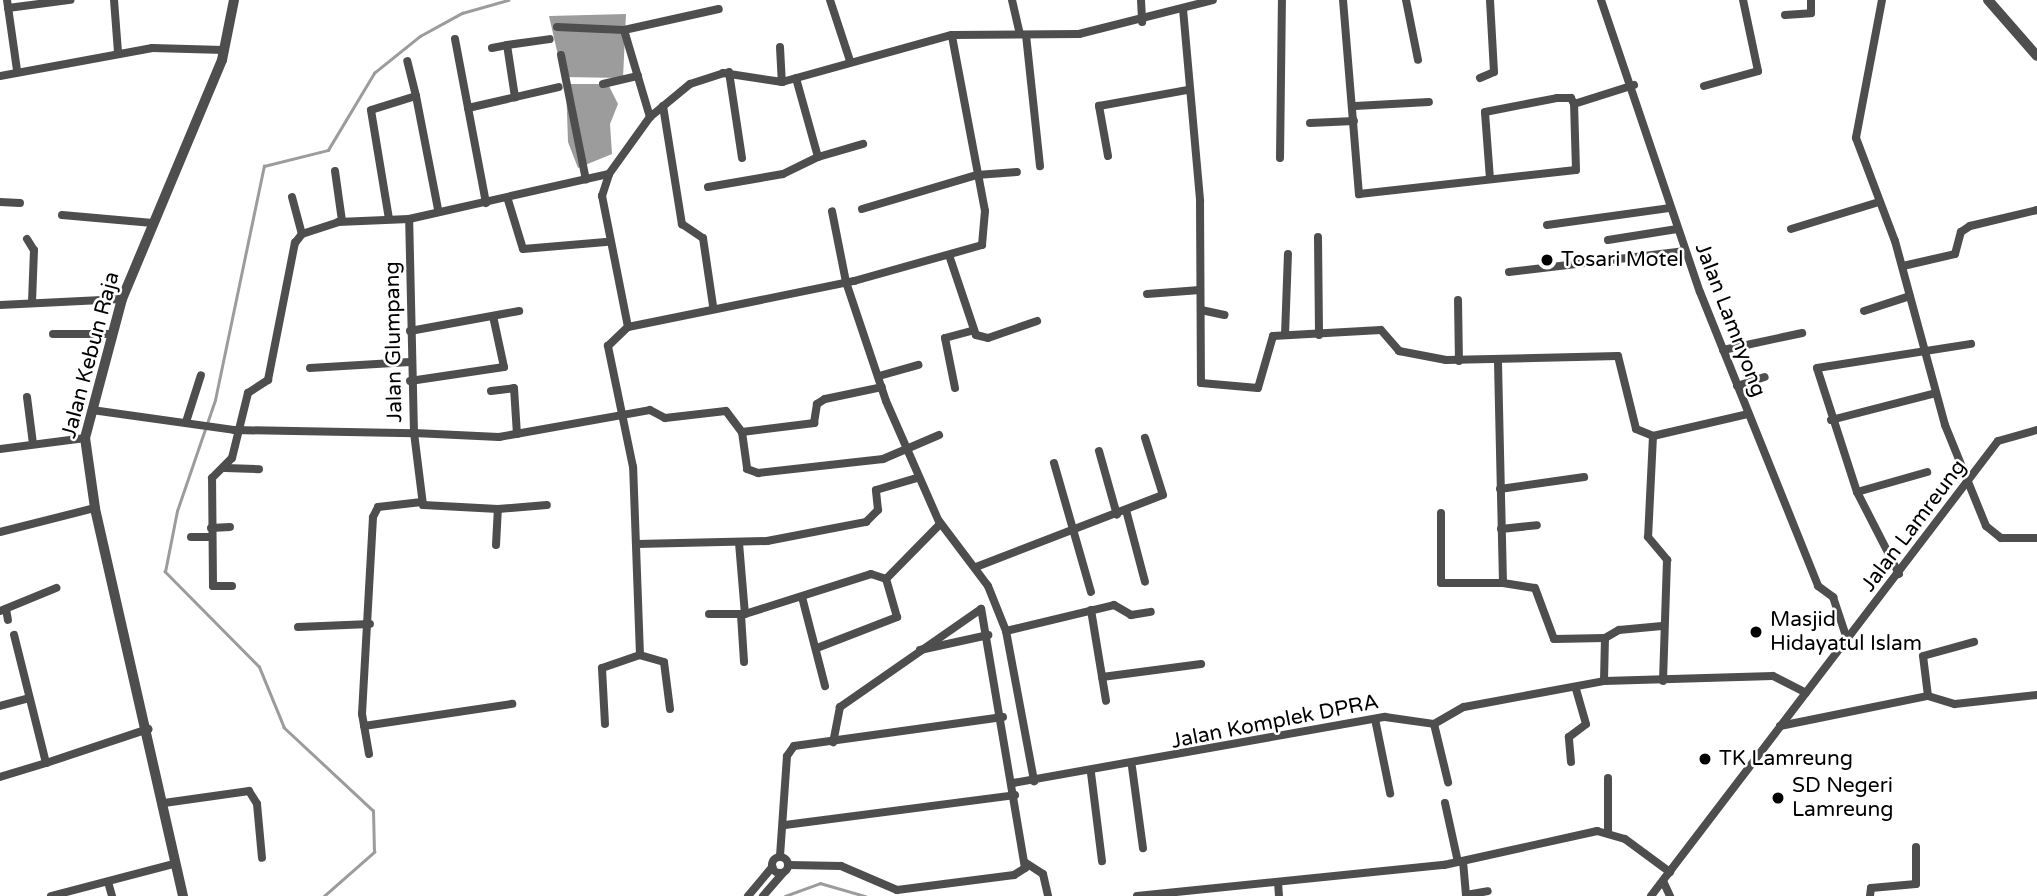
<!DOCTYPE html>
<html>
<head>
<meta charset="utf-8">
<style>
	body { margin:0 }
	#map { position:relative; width:2037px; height:896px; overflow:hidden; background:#fff; font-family:"Varela Round",sans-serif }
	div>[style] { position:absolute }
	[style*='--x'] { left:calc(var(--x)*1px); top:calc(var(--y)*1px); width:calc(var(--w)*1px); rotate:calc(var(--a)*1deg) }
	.water>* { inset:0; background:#9c9c9c }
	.stream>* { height:2.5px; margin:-1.25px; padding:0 1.25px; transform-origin:1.25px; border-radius:1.25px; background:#9c9c9c }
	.minor>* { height:8px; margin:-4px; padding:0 4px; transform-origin:4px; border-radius:4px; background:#4e4e4e }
	.minor>.ring { margin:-4px; padding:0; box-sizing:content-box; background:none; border:8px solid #4e4e4e; border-radius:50% }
	.tertiary>* { height:10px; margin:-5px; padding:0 5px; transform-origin:5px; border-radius:5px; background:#4e4e4e }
	.dots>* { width:19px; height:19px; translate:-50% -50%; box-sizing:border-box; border:4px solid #fff; border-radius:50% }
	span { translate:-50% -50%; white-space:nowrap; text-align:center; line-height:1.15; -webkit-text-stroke:5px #fff; paint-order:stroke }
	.poi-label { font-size:21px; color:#000 }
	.left { translate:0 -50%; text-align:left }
	.street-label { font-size:21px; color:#000 }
</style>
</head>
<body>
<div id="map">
	<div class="water">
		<div style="clip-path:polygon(626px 14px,623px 78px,563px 77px,549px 16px)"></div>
		<div style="clip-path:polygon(566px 84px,608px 84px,618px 104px,610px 124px,612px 154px,578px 168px,568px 142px)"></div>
	</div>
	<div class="stream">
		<div style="--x:324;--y:896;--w:67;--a:-41.3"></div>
		<div style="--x:374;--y:852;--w:41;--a:-91.4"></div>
		<div style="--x:373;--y:811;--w:122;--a:-137"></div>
		<div style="--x:284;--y:728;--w:66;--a:-112.3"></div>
		<div style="--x:259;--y:667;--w:134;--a:-134.7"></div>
		<div style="--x:165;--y:572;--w:62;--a:-78.9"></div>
		<div style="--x:177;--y:511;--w:117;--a:-71.1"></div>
		<div style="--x:215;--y:400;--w:239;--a:-78.2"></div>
		<div style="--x:264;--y:166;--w:66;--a:-14"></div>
		<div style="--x:328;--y:150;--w:90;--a:-59.1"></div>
		<div style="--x:374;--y:73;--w:59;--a:-38.8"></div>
		<div style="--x:420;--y:36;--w:48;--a:-28.7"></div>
		<div style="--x:462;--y:13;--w:48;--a:-15.8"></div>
		<div style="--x:785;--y:896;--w:37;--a:-20"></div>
		<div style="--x:820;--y:883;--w:47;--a:16.1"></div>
	</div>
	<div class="minor">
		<div style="--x:7;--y:0;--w:71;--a:81.9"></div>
		<div style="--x:114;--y:0;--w:52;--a:85.6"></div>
		<div style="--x:830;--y:0;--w:64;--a:71.8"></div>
		<div style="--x:1012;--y:0;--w:32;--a:77"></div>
		<div style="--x:1141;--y:0;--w:22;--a:87"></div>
		<div style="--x:1343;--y:0;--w:195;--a:85.3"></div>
		<div style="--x:1359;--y:194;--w:218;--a:-6.3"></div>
		<div style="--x:1576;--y:170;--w:66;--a:-91.7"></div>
		<div style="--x:1574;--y:104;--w:63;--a:-17.6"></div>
		<div style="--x:1406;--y:0;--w:61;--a:78.7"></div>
		<div style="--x:1601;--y:0;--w:308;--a:71.3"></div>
		<div style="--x:1700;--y:292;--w:317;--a:68.1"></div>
		<div style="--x:1818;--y:586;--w:19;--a:36"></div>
		<div style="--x:1833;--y:597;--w:47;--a:71.6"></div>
		<div style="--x:1882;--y:0;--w:140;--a:100.7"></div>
		<div style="--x:1856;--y:138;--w:110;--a:69.3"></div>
		<div style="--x:1895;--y:241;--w:191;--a:74.8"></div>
		<div style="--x:1945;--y:425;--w:109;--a:67.9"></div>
		<div style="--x:1986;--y:526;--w:19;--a:39"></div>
		<div style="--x:2001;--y:538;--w:36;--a:0"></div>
		<div style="--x:8;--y:8;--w:63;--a:-7.4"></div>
		<div style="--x:1183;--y:9;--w:193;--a:84.9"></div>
		<div style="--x:1200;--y:201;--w:182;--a:89.7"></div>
		<div style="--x:1201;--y:383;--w:57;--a:5"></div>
		<div style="--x:1258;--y:388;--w:54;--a:-73.9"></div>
		<div style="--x:1273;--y:336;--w:108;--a:-3.2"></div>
		<div style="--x:1381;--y:330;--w:28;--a:49"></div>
		<div style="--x:1399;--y:351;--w:48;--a:10.8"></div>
		<div style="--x:1446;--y:360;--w:172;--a:-1.3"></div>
		<div style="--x:1618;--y:356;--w:75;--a:76.1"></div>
		<div style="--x:1636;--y:429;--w:18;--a:22"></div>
		<div style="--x:1653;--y:436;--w:98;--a:-13"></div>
		<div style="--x:1785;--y:15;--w:26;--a:-4"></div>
		<div style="--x:1811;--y:13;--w:13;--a:-90"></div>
		<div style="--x:557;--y:27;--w:67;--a:2.6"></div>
		<div style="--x:624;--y:30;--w:97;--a:-12.5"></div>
		<div style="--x:624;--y:30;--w:91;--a:73.4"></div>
		<div style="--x:1026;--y:35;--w:132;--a:83.9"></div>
		<div style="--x:455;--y:39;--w:167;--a:79.3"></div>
		<div style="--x:507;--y:45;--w:43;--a:-7.9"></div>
		<div style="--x:780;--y:47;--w:35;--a:87"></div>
		<div style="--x:492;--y:48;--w:15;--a:-11"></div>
		<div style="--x:507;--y:45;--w:53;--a:81.3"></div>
		<div style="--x:561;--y:55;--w:127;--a:78.7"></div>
		<div style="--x:729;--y:72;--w:87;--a:81.4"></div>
		<div style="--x:0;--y:76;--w:155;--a:-10.4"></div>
		<div style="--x:152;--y:48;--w:72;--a:1.6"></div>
		<div style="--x:1480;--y:78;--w:15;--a:-23"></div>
		<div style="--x:1494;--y:72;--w:72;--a:-93.2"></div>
		<div style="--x:603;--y:84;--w:36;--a:-13"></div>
		<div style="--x:1704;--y:86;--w:56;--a:-15.5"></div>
		<div style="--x:1758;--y:71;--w:73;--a:-101.9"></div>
		<div style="--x:416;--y:96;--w:115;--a:79"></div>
		<div style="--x:663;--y:106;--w:120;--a:80.9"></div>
		<div style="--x:682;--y:224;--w:25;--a:34"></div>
		<div style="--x:703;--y:238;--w:69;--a:81.6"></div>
		<div style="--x:1355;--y:106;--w:74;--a:-3.1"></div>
		<div style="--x:468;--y:108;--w:93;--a:-13"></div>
		<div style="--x:1310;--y:123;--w:44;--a:-2.6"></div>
		<div style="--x:1108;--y:156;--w:51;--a:-100.2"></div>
		<div style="--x:1099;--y:106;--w:89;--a:-10.3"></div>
		<div style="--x:818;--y:157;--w:47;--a:-16.1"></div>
		<div style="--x:1280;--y:158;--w:158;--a:-89.3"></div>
		<div style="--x:335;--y:171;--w:50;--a:82"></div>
		<div style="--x:1490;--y:179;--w:67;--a:-94.3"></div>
		<div style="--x:1485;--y:112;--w:73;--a:-11"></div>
		<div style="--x:1557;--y:98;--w:14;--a:0"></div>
		<div style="--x:1571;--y:98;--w:7;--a:63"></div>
		<div style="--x:708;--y:187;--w:76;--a:-9.8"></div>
		<div style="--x:783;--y:174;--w:39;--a:-26"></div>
		<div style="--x:818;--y:157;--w:82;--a:-105.6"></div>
		<div style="--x:292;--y:197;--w:38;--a:75"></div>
		<div style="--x:508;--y:200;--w:51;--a:73"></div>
		<div style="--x:523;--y:249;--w:83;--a:-4.8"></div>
		<div style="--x:0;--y:202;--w:20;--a:3"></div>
		<div style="--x:862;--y:209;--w:120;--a:-16.5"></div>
		<div style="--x:977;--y:175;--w:40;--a:-4.3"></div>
		<div style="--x:62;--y:215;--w:91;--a:5"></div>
		<div style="--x:389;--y:219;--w:110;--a:-99.4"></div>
		<div style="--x:371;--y:110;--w:47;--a:-17.3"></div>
		<div style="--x:416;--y:96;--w:36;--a:-104"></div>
		<div style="--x:1547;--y:225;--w:123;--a:-7.9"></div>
		<div style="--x:1791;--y:229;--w:92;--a:-17.1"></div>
		<div style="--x:1318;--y:237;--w:98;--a:89.4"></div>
		<div style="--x:27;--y:239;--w:13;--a:58"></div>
		<div style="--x:34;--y:250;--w:52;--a:92.2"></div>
		<div style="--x:1608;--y:240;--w:70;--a:-9.1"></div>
		<div style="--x:949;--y:255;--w:84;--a:71.4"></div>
		<div style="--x:976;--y:335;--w:12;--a:14"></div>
		<div style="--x:988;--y:338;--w:52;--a:-19.1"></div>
		<div style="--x:1903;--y:266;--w:53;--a:-13"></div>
		<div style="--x:1955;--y:254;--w:23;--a:-75"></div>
		<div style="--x:1961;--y:232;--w:11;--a:-34"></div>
		<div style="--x:1970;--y:226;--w:69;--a:-13.4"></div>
		<div style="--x:1509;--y:272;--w:176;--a:-6.8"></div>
		<div style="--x:1147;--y:294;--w:53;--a:-4.3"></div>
		<div style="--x:1458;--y:300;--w:61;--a:89.1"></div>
		<div style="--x:0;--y:305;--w:122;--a:-2.8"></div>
		<div style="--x:1201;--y:310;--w:24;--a:12"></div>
		<div style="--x:1864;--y:311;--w:48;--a:-18.1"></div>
		<div style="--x:628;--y:327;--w:231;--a:-11.5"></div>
		<div style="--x:854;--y:281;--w:133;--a:-15.7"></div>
		<div style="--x:982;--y:245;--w:34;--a:-85"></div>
		<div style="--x:985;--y:211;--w:178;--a:-100.7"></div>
		<div style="--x:410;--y:331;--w:111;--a:-10.4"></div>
		<div style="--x:53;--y:334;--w:59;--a:0"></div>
		<div style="--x:1285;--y:335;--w:81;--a:-87.9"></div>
		<div style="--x:1723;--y:350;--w:81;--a:-12.1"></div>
		<div style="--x:1498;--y:363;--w:220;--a:88.7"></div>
		<div style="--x:1503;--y:583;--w:32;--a:9"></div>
		<div style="--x:1535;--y:588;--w:54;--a:69.6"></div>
		<div style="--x:1554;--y:639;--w:51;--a:-1.1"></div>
		<div style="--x:1605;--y:638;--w:16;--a:-30"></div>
		<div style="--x:1619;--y:630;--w:43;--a:-5.3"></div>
		<div style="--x:310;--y:368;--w:100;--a:-3.4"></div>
		<div style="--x:879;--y:376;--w:41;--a:-15.8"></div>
		<div style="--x:410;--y:381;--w:95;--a:-8.5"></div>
		<div style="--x:504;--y:367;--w:52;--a:-102.2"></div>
		<div style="--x:1737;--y:386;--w:29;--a:-18"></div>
		<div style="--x:955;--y:388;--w:51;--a:-101.3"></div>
		<div style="--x:945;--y:338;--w:28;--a:-15"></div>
		<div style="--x:491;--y:391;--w:23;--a:-7"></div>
		<div style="--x:514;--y:388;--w:46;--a:86.3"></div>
		<div style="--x:27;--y:397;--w:47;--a:82.7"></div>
		<div style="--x:92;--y:410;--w:143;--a:8"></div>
		<div style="--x:234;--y:430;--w:180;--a:1"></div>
		<div style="--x:414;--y:433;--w:214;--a:-91.3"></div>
		<div style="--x:409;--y:219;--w:205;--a:-12.7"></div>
		<div style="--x:1831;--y:420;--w:108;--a:-14.4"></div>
		<div style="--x:186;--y:422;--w:49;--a:-72.3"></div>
		<div style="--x:742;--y:432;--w:73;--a:-7.1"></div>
		<div style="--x:814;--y:423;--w:19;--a:-81"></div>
		<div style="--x:817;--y:404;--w:9;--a:-32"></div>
		<div style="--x:825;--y:399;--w:58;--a:-11.9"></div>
		<div style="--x:1653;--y:436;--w:101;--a:92.8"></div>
		<div style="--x:1648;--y:537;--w:30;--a:50"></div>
		<div style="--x:1667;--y:560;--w:121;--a:91.9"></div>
		<div style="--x:0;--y:449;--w:86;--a:-7.4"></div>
		<div style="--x:1099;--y:451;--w:66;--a:74.3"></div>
		<div style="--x:1054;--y:463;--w:134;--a:74"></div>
		<div style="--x:225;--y:468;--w:34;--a:2"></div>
		<div style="--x:1500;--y:489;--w:85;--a:-8.1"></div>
		<div style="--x:1857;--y:492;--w:73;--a:-15.9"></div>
		<div style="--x:498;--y:509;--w:49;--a:-4.7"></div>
		<div style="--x:1126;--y:510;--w:74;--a:75.2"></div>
		<div style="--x:1441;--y:513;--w:70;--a:90"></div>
		<div style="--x:1441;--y:583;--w:62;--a:0"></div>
		<div style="--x:939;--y:521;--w:81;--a:53"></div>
		<div style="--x:988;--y:586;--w:48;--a:68.2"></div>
		<div style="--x:1006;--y:631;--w:153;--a:79.4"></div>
		<div style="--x:211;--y:528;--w:19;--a:-3"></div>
		<div style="--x:1501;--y:529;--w:36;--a:-6"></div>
		<div style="--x:0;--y:532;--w:98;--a:-14.2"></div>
		<div style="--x:191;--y:537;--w:20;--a:0"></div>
		<div style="--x:739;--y:543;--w:71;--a:85.2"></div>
		<div style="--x:745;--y:614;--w:132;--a:-17.6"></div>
		<div style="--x:871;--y:574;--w:16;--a:18"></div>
		<div style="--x:637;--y:544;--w:130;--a:-1.3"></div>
		<div style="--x:767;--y:541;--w:101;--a:-10.9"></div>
		<div style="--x:866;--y:522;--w:17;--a:-45"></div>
		<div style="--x:878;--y:510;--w:20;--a:-96"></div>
		<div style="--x:876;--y:490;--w:43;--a:-16.3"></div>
		<div style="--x:496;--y:545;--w:36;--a:-87"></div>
		<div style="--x:498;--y:509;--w:75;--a:-176.9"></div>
		<div style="--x:423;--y:505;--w:73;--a:-97.1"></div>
		<div style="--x:414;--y:433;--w:85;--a:2.7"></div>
		<div style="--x:499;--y:437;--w:153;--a:-10.1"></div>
		<div style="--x:650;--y:410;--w:17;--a:28"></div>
		<div style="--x:665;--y:418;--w:61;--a:-6.5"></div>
		<div style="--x:726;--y:411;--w:26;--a:53"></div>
		<div style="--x:742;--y:432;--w:37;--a:82"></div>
		<div style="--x:747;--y:469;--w:12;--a:20"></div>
		<div style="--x:758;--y:473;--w:126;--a:-6.4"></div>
		<div style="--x:883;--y:459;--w:61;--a:-23.2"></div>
		<div style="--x:976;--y:567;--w:200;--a:-21.1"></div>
		<div style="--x:1163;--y:495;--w:60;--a:-107.5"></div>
		<div style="--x:1899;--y:574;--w:92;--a:-117.1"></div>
		<div style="--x:1857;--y:492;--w:130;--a:-107.9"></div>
		<div style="--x:1817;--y:368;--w:156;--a:-8.9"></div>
		<div style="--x:232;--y:586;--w:19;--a:180"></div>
		<div style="--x:213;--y:586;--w:108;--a:-90.5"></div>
		<div style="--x:212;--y:478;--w:28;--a:-45"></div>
		<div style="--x:232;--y:458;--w:67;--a:-76.2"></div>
		<div style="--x:248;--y:393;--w:24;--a:-33"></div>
		<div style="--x:268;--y:380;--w:140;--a:-78.9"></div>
		<div style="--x:295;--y:243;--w:11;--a:-52"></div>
		<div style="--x:302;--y:234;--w:38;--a:-18"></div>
		<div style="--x:338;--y:222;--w:71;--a:-2.4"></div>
		<div style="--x:802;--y:597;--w:92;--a:75.5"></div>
		<div style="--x:6;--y:609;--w:11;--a:80"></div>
		<div style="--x:1091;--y:610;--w:92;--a:80.6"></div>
		<div style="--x:0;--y:611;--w:61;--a:-22.3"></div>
		<div style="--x:709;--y:614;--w:36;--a:0"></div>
		<div style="--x:741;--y:615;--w:47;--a:86.3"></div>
		<div style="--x:298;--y:627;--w:72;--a:-2.4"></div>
		<div style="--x:1006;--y:631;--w:111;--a:-13.5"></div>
		<div style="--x:1114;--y:605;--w:20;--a:30"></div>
		<div style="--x:1131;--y:615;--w:20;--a:-9"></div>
		<div style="--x:817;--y:648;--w:86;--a:-21.2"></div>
		<div style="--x:897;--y:617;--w:40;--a:-106"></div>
		<div style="--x:886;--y:579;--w:77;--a:-45.5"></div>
		<div style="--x:940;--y:524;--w:134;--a:-113.7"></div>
		<div style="--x:886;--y:401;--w:126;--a:-108.6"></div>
		<div style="--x:846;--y:282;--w:72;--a:-101.2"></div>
		<div style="--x:920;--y:650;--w:70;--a:-12.4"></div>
		<div style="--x:1102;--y:677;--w:100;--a:-7.5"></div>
		<div style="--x:1604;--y:681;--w:43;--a:-88.7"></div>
		<div style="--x:1928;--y:696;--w:40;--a:-97.1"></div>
		<div style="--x:1923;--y:656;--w:53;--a:-15.4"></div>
		<div style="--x:0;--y:706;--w:30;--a:-15"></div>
		<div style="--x:670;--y:709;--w:47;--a:-97.3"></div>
		<div style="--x:664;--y:662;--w:25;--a:-164"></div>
		<div style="--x:640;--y:655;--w:188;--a:-92.1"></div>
		<div style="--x:633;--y:467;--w:124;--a:-101.7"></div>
		<div style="--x:608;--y:346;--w:28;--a:-44"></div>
		<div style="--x:628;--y:327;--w:134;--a:-101.2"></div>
		<div style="--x:602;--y:196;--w:23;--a:-72"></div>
		<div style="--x:609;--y:174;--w:70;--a:-54.3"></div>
		<div style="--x:650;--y:117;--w:52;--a:-39.5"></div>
		<div style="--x:690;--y:84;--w:35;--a:-18"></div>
		<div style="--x:723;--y:73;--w:60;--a:8.7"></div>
		<div style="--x:782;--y:82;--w:176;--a:-15.5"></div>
		<div style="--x:952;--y:35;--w:127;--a:-0.5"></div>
		<div style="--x:1079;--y:34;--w:138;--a:-14.2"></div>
		<div style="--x:1375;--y:719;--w:76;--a:78.5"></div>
		<div style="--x:605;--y:724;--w:56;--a:-93.1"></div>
		<div style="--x:602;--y:668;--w:40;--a:-18.9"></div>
		<div style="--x:1434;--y:724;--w:60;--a:76.4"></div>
		<div style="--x:364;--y:726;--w:150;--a:-8.5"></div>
		<div style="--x:1780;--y:726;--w:151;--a:-11.5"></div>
		<div style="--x:1928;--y:696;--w:28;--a:17"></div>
		<div style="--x:1955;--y:704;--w:82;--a:-6.3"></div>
		<div style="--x:369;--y:754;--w:41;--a:-99.9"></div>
		<div style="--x:362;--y:714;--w:197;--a:-86.8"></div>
		<div style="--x:373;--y:517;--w:11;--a:-63"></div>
		<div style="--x:378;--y:507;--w:44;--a:-6.5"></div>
		<div style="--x:1571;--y:762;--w:25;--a:-95"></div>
		<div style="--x:1569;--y:737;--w:21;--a:-37"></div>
		<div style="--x:1586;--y:724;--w:36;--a:-106"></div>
		<div style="--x:46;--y:763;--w:108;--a:-18.4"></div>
		<div style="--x:1132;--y:767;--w:82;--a:82.3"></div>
		<div style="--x:1091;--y:773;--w:89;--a:82.9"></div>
		<div style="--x:0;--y:777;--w:48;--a:-16.9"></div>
		<div style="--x:46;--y:763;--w:132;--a:-104"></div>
		<div style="--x:1013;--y:783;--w:378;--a:-10.1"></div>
		<div style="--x:1385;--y:717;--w:49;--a:8.1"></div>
		<div style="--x:1434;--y:724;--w:34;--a:-30"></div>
		<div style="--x:1464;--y:707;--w:142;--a:-10.5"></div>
		<div style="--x:1604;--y:681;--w:169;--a:-1.7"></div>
		<div style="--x:1773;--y:676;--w:37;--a:27"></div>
		<div style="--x:164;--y:803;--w:86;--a:-8"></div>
		<div style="--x:249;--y:791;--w:15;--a:58"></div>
		<div style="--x:257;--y:804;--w:54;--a:84.7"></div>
		<div style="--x:1445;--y:803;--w:60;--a:77.6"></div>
		<div style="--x:785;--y:825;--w:232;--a:-7.4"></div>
		<div style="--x:1608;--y:832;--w:54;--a:-90"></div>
		<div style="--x:780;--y:856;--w:100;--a:-86"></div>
		<div style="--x:787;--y:756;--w:12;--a:-55"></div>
		<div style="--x:794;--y:746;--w:211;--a:-7.9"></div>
		<div class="ring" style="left:772px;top:857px;width:8px;height:8px"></div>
		<div style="--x:1463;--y:861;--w:34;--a:85"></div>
		<div style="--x:1466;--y:895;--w:22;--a:-10"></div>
		<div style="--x:1026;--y:863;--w:20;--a:33"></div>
		<div style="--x:1043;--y:874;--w:23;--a:77"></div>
		<div style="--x:789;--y:865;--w:52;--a:1.1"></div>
		<div style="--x:841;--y:866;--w:61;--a:23.2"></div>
		<div style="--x:897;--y:890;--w:118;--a:-7.3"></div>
		<div style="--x:1014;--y:875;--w:13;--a:-32"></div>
		<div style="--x:1025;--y:868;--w:263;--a:-99.6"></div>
		<div style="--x:981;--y:609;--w:172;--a:145.2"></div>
		<div style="--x:840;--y:707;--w:36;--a:101"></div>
		<div style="--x:1663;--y:881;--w:17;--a:65"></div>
		<div style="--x:108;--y:882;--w:15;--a:74"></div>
		<div style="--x:1278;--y:882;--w:14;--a:86"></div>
		<div style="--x:51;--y:896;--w:127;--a:-14.6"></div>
		<div style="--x:748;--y:896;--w:38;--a:-50"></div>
		<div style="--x:763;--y:896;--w:30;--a:-49"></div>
		<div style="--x:1137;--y:896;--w:309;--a:-5.8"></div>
		<div style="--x:1444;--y:865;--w:157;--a:-12.5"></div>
		<div style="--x:1597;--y:831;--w:29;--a:16"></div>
		<div style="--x:1625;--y:839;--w:56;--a:36.3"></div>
		<div style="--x:1651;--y:896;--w:572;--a:-52.67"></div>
		<div style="--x:1998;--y:441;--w:41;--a:-15.8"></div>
		<div style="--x:1870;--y:896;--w:8;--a:-83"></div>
		<div style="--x:1871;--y:888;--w:45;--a:-5.1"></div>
		<div style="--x:1916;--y:884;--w:37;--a:-90"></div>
	</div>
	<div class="tertiary">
		<div style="--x:1988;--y:0;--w:74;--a:48.8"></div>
		<div style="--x:183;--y:896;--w:398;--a:-102.8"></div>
		<div style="--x:95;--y:508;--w:71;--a:-98.1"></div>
		<div style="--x:85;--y:438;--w:144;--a:-75.1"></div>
		<div style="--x:122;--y:299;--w:259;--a:-67.3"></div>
		<div style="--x:222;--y:60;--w:61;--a:-78.7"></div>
	</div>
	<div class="dots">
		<div style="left:1547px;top:260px;background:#000"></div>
		<div style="left:1756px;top:632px;background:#000"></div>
		<div style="left:1705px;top:759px;background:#000"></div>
		<div style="left:1778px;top:798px;background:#000"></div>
	</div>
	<div class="poi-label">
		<span class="left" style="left:1561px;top:260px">Tosari Motel</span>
		<span class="left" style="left:1770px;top:632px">Masjid<br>Hidayatul Islam</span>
		<span class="left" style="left:1719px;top:759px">TK Lamreung</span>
		<span class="left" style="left:1792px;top:798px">SD Negeri<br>Lamreung</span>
	</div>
	<div class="street-label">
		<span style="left:1730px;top:320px;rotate:69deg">Jalan Lamnyong</span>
		<span style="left:394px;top:342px;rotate:-91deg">Jalan Glumpang</span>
		<span style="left:91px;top:355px;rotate:-75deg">Jalan Kebun Raja</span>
		<span style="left:1914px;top:526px;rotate:-53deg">Jalan Lamreung</span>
		<span style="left:1275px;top:722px;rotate:-11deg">Jalan Komplek DPRA</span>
	</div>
</div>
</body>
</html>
